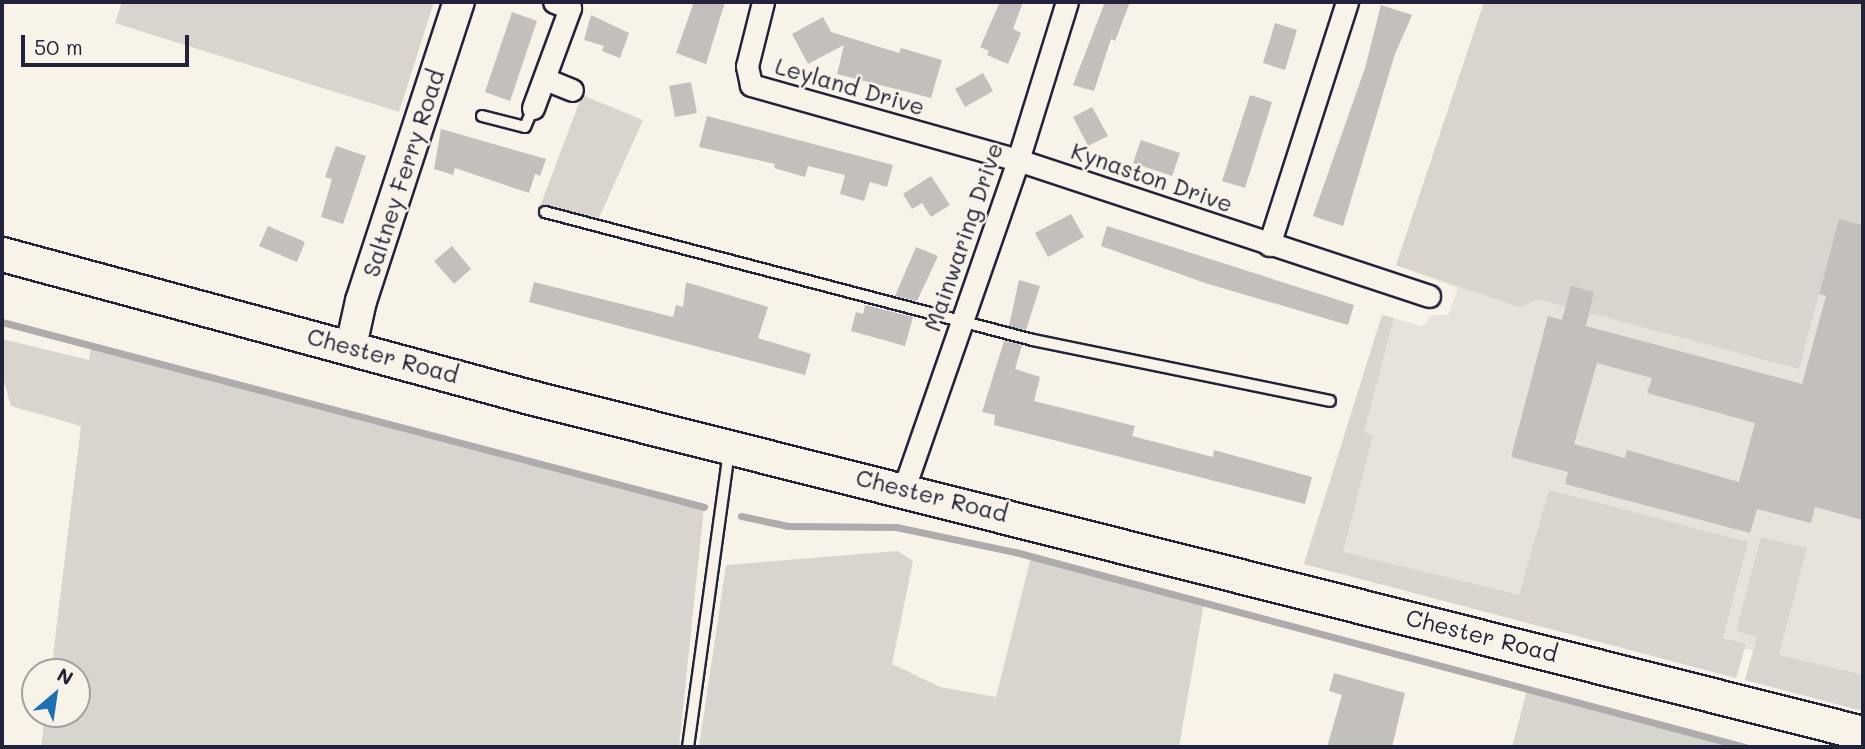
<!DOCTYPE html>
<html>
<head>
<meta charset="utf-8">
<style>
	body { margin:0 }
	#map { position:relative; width:1865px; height:749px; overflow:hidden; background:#f7f3e8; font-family:Mali,sans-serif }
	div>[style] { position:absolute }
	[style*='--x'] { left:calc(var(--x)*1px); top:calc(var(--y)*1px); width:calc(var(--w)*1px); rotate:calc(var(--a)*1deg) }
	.built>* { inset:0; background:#e7e3db }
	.green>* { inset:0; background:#d8d5cf }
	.stream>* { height:7px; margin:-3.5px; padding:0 3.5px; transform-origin:3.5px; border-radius:3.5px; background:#aeabad }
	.building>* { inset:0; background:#c2bfbd }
	.roads { filter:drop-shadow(2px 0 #22223b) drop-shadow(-2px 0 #22223b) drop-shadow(0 2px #22223b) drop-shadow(0 -2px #22223b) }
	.lane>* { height:10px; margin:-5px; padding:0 5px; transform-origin:5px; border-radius:5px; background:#f7f3e8 }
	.street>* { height:21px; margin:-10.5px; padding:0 10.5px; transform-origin:10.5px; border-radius:10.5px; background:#f7f3e8 }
	.secondary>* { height:30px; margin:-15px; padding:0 15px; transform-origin:15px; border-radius:15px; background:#f7f3e8 }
	.primary>* { height:33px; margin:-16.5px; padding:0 16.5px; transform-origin:16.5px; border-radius:16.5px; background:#f7f3e8 }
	span { translate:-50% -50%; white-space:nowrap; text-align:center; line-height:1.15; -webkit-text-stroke:5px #f7f3e8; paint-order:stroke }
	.street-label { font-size:23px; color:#22223b }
	.frame { position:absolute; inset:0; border:4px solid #22223b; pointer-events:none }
	.north { position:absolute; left:21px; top:658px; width:70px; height:70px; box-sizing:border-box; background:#f7f3e8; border:2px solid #a29fa3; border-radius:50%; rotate:29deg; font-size:19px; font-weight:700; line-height:28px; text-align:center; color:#22223b }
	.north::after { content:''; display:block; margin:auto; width:24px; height:32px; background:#1f6fb2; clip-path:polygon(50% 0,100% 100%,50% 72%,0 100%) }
	.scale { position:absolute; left:21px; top:35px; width:168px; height:32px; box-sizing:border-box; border:4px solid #22223b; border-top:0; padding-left:9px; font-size:21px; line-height:24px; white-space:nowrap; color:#22223b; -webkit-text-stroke:5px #f7f3e8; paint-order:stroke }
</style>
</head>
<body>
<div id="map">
	<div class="built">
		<div style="clip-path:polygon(1484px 2px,1863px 2px,1863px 710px,1745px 680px,1753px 650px,1744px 649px,1736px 678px,1304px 564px,1382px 315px,1422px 326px,1433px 315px,1448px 315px,1458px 288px,1396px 265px)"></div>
	</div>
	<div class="green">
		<div style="clip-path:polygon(122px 2px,434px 2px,399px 112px,115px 23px)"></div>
		<div style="clip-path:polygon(1484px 2px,1863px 2px,1863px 225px,1839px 219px,1799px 369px,1538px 299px,1519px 307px,1396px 265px)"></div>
		<div style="clip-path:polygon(582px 95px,643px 120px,599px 218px,541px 204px)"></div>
		<div style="clip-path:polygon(1382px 315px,1394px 318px,1364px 431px,1373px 436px,1343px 552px,1519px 595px,1549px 490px,1748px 542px,1723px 638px,1746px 644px,1736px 678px,1304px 564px)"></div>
		<div style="clip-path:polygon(2px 339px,89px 360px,91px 346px,704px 507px,679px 747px,41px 747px,45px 714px,77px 714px,77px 672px,51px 672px,81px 426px,11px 406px,2px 375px)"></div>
		<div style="clip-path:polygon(1761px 537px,1807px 548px,1779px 655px,1863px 675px,1863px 711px,1745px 680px,1757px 637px,1736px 631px)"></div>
		<div style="clip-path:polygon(898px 551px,913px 561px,892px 664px,940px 687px,996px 697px,1031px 557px,1204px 603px,1179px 747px,699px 747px,726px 565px)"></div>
		<div style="clip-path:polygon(1527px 690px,1745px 747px,1512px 747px)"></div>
	</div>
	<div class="stream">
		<div style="--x:2;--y:322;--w:726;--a:14.76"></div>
		<div style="--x:741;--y:516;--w:48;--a:12"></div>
		<div style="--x:788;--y:526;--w:108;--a:0.5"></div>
		<div style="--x:896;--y:527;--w:122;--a:11.9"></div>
		<div style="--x:1015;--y:552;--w:756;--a:14.96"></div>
	</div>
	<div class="building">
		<div style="clip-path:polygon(694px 2px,725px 2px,706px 64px,676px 53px)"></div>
		<div style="clip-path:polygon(1000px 2px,1023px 2px,1013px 29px,1021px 33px,1008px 64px,987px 55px,989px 51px,980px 47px)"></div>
		<div style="clip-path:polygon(1105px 2px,1130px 2px,1115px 41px,1111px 39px,1094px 91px,1073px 85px)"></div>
		<div style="clip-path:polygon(1381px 5px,1412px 15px,1395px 54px,1343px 226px,1313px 216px,1365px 68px)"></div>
		<div style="clip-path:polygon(512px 12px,537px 21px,510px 101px,485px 92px)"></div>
		<div style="clip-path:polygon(591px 15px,629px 33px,620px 58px,602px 51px,604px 46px,584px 40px)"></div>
		<div style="clip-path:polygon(823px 17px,831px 32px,899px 53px,901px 48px,942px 60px,931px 98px,837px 74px,844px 45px,808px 64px,792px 34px)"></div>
		<div style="clip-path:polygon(1275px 23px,1297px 30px,1285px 70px,1263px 63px)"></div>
		<div style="clip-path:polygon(983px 73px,993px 91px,965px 107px,955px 89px)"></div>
		<div style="clip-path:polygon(691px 82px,697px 113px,675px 117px,669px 86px)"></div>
		<div style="clip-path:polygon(1250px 95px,1272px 102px,1245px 188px,1222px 181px)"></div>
		<div style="clip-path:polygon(1092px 107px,1108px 136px,1088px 146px,1073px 117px)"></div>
		<div style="clip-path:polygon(707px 116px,893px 165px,887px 187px,870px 182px,864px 201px,840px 194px,845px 175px,808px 166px,805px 177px,774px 168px,775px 164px,699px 147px)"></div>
		<div style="clip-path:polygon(441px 129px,546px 159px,540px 176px,535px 174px,529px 193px,455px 168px,453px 175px,434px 169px)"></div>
		<div style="clip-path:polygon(1141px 140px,1180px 153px,1172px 176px,1133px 163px)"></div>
		<div style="clip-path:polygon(336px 146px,366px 156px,343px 224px,321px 217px,332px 179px,325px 177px)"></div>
		<div style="clip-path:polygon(931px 176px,950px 205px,931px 217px,922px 203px,912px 209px,903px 194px)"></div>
		<div style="clip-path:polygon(1071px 214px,1084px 237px,1048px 257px,1035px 233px)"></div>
		<div style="clip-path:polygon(evenodd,1839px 219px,1863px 225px,1863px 520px,1815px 507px,1811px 523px,1757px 509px,1750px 533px,1565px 484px,1568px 472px,1511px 457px,1548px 316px,1562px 320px,1571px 286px,1594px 292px,1586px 326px,1802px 384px,1826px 296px,1819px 294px,1839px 219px,1597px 363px,1652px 378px,1647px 393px,1755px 423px,1739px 482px,1627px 450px,1625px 458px,1574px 444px,1597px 363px)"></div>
		<div style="clip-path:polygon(268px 226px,305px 242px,297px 262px,259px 246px)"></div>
		<div style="clip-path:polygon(1107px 226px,1354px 305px,1348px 325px,1205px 283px,1101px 246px)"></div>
		<div style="clip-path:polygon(452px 246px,471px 269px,454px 284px,434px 261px)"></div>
		<div style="clip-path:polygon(916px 247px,938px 256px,917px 301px,895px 296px)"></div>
		<div style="clip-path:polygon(1019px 280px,1040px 286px,1026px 330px,1009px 326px)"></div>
		<div style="clip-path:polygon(534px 282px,673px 317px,676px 305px,683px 307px,686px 282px,768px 307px,758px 338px,811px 354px,805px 375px,529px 302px)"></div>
		<div style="clip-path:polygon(865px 305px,913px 317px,905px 346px,851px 331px,856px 312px,863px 314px)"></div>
		<div style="clip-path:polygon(1004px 341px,1022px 345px,1015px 369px,1040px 377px,1034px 401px,1135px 426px,1132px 436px,1213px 457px,1214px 450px,1312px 477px,1305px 504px,994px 425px,995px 415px,982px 412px)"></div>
		<div style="clip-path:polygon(1334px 673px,1405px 693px,1392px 747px,1327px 747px,1342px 695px,1329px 691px)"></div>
	</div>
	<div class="roads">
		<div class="lane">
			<div style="--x:482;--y:116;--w:44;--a:14.3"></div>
			<div style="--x:525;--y:127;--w:21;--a:-67"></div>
			<div style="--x:545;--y:212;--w:505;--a:14.7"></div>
			<div style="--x:1033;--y:340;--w:303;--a:11.6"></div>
			<div style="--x:688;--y:747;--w:299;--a:-82.1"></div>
		</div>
		<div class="street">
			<div style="--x:763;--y:2;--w:66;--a:104"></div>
			<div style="--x:747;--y:66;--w:19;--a:78"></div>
			<div style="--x:751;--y:85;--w:277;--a:15.7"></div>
			<div style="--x:1018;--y:160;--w:433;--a:18.3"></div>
			<div style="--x:545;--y:79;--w:29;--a:22"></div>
			<div style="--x:533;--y:108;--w:107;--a:-69.7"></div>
			<div style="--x:570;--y:8;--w:17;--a:-159"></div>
			<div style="--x:1269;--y:245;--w:255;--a:-72.2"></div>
			<div style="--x:904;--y:488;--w:347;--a:-70.8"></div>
			<div style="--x:1018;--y:160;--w:165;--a:-72.8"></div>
		</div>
		<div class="secondary">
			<div style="--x:351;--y:346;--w:46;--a:-77.5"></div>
			<div style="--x:361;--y:301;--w:315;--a:-71.9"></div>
		</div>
		<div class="primary">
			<div style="--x:2;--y:254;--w:543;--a:15.16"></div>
			<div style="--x:526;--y:396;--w:1379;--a:14.15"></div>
		</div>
	</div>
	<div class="street-label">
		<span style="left:850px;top:86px;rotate:16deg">Leyland Drive</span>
		<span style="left:403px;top:173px;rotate:-72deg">Saltney Ferry Road</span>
		<span style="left:1152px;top:177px;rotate:19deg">Kynaston Drive</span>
		<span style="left:963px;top:237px;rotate:-71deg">Mainwaring Drive</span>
		<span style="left:383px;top:355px;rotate:15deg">Chester Road</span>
		<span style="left:932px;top:495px;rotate:14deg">Chester Road</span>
		<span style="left:1482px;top:635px;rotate:14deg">Chester Road</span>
	</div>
	<div class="frame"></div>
	<div class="north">N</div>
	<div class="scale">50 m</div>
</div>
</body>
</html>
